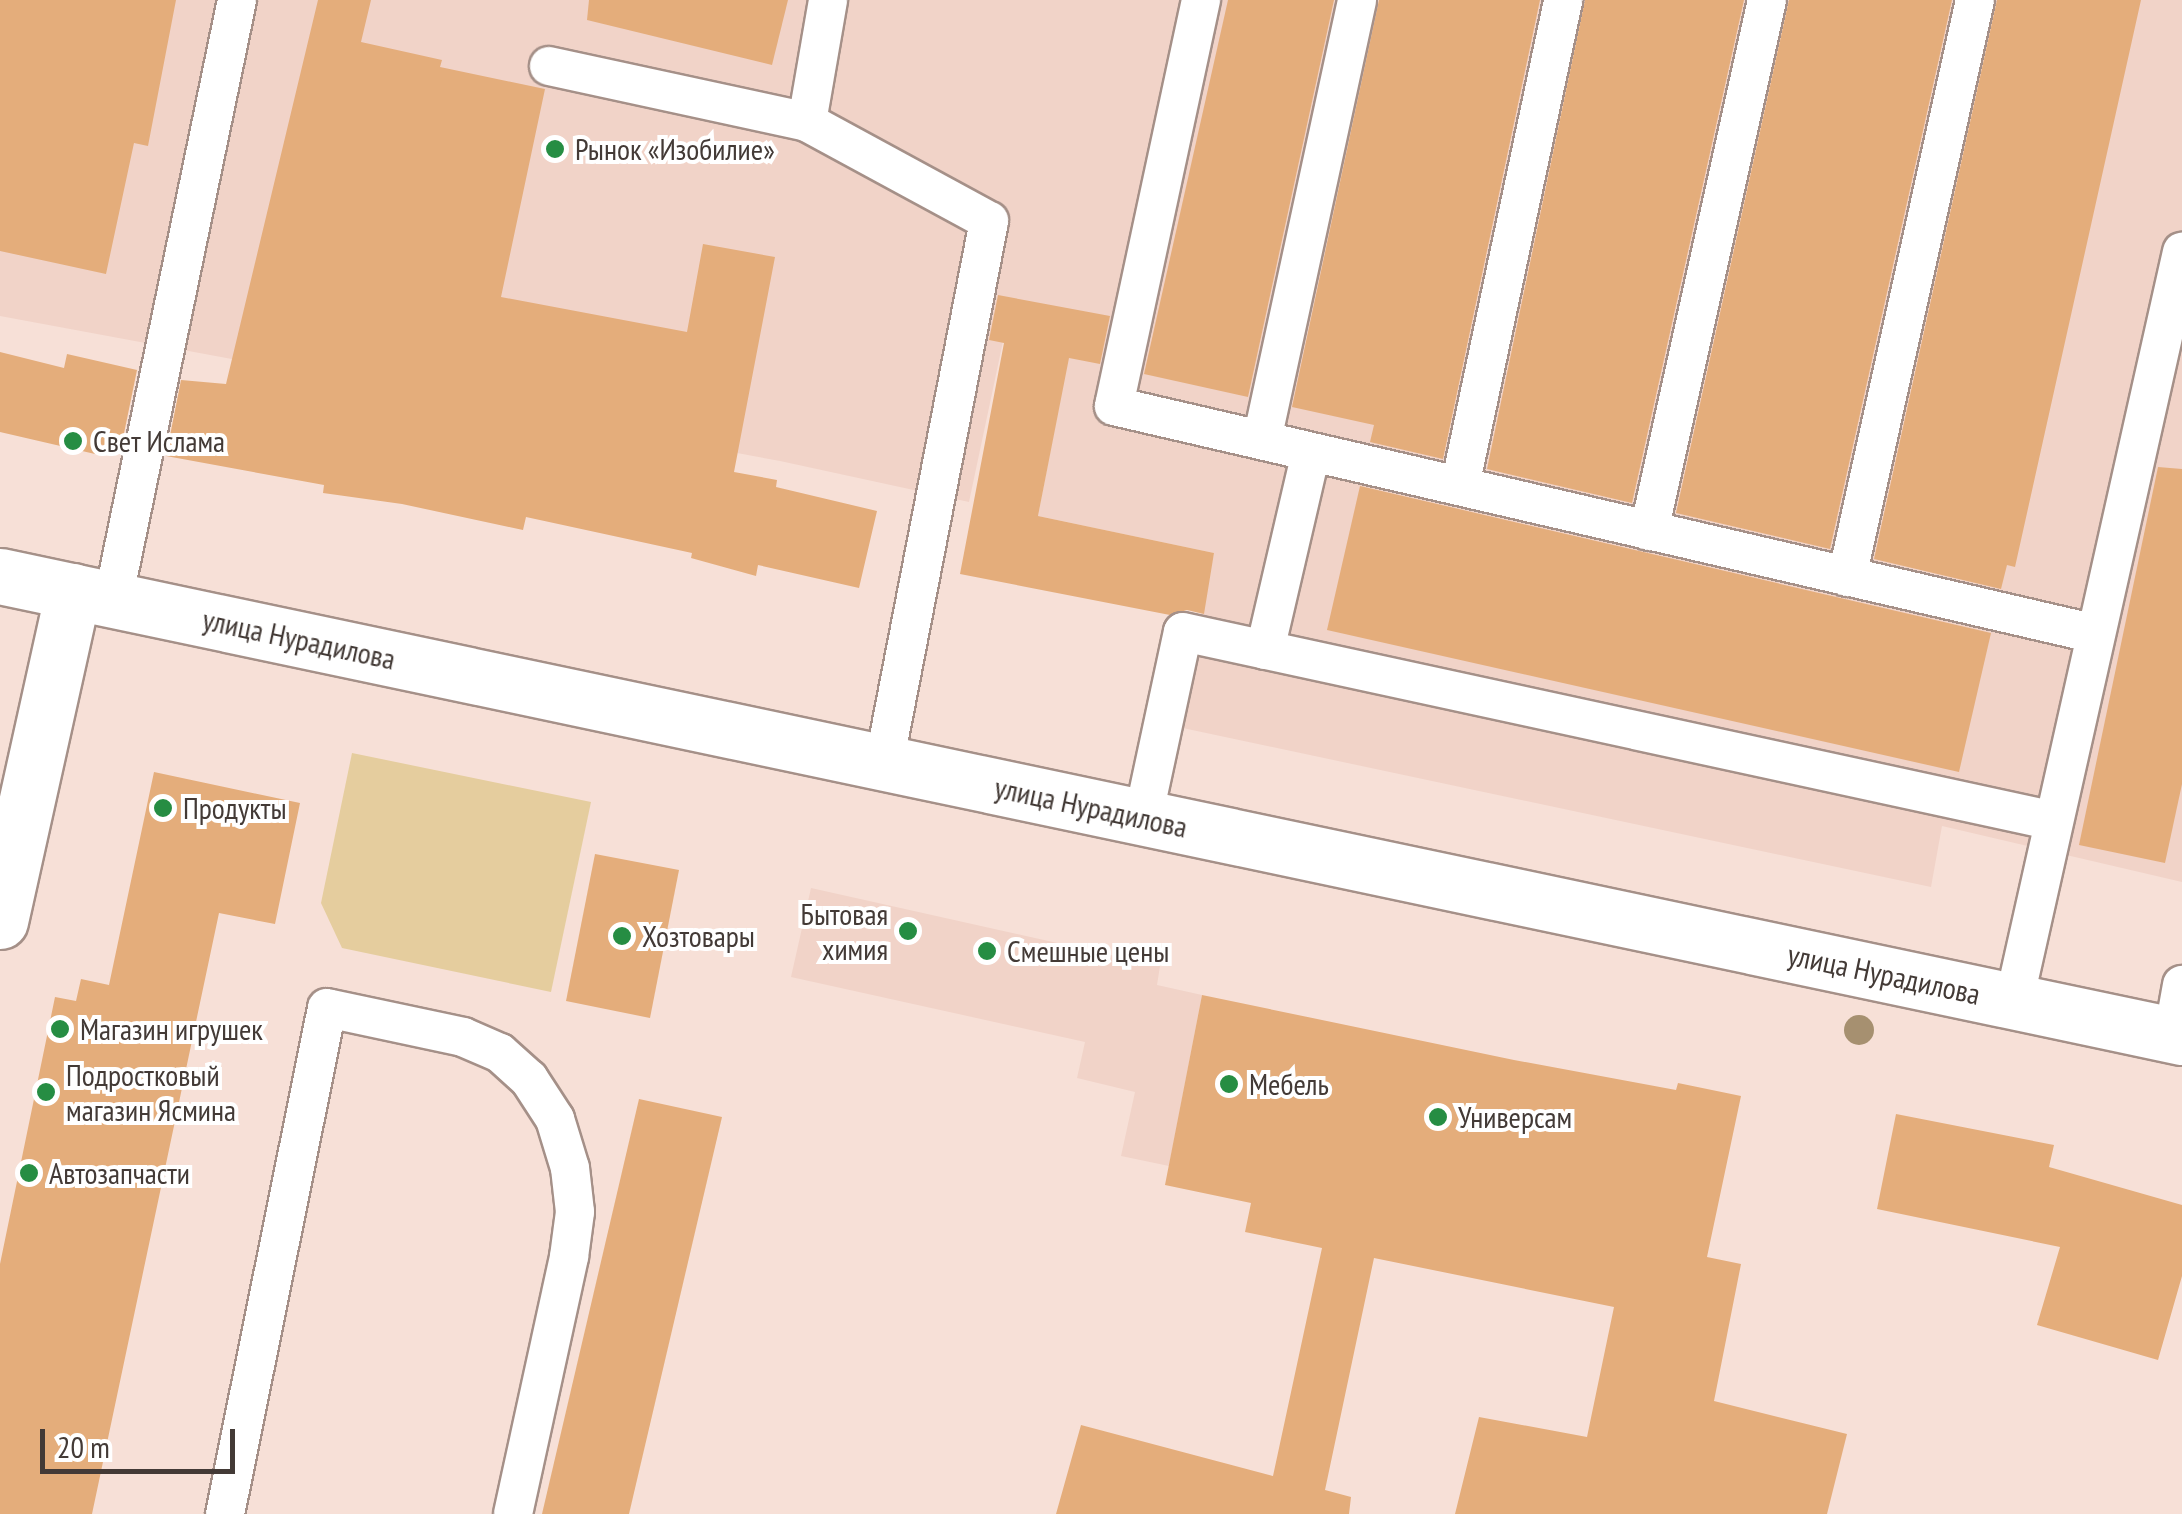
<!DOCTYPE html>
<html>
<head>
<meta charset="utf-8">
<style>
	body { margin:0 }
	#map { position:relative; width:2182px; height:1514px; overflow:hidden; background:#f7e0d7; font-family:"PT Sans Narrow",sans-serif }
	div>[style] { position:absolute }
	[style*='--x'] { left:calc(var(--x)*1px); top:calc(var(--y)*1px); width:calc(var(--w)*1px); rotate:calc(var(--a)*1deg) }
	.built>* { inset:0; background:#f1d3c8 }
	.green>* { inset:0; background:#e5cd9e }
	.building>* { inset:0; background:#e4ad7b }
	.roads { filter:drop-shadow(2px 0 #a59088) drop-shadow(-2px 0 #a59088) drop-shadow(0 2px #a59088) drop-shadow(0 -2px #a59088) }
	.service>* { height:38px; margin:-19px; padding:0 19px; transform-origin:19px; border-radius:19px; background:#fff }
	.minor>* { height:55px; margin:-27.5px; padding:0 27.5px; transform-origin:27.5px; border-radius:27.5px; background:#fff }
	.tertiary>* { height:55px; margin:-27.5px; padding:0 27.5px; transform-origin:27.5px; border-radius:27.5px; background:#fff }
	.trees>* { width:30px; height:30px; margin:-15px; border-radius:50%; background:#a69070 }
	.dots>* { width:28px; height:28px; translate:-50% -50%; box-sizing:border-box; border:5px solid #fff; border-radius:50% }
	span { translate:-50% -50%; white-space:nowrap; text-align:center; line-height:1.15; -webkit-text-stroke:8px #fff; paint-order:stroke }
	.poi-label { font-size:30px; color:#433a36 }
	.left { translate:0 -50%; text-align:left }
	.right { translate:-100% -50%; text-align:right }
	.street-label { font-size:30px; color:#433a36 }
	.scale { position:absolute; left:40px; top:1429px; width:195px; height:45px; box-sizing:border-box; border:5px solid #433a36; border-top:0; padding-left:12px; font-size:30px; line-height:35px; white-space:nowrap; color:#433a36; -webkit-text-stroke:8px #fff; paint-order:stroke }
</style>
</head>
<body>
<div id="map">
	<div class="built">
		<div style="clip-path:polygon(0 0,2182px 0,2182px 882px,1942px 826px,1931px 887px,1178px 727px,1214px 553px,1038px 516px,1077px 311px,1012px 299px,969px 502px,780px 461px,0 316px)"></div>
		<div style="clip-path:polygon(811px 888px,1160px 966px,1157px 985px,1202px 995px,1169px 1166px,1121px 1156px,1135px 1092px,1077px 1078px,1085px 1042px,791px 977px)"></div>
	</div>
	<div class="green">
		<div style="clip-path:polygon(352px 753px,591px 802px,551px 992px,342px 948px,321px 903px)"></div>
	</div>
	<div class="building">
		<div style="clip-path:polygon(0 0,176px 0,148px 146px,134px 143px,106px 274px,0 251px)"></div>
		<div style="clip-path:polygon(318px 0,371px 0,361px 42px,442px 60px,440px 67px,545px 89px,501px 297px,687px 332px,703px 244px,775px 257px,734px 472px,777px 480px,776px 487px,877px 511px,859px 588px,758px 565px,756px 576px,691px 558px,692px 553px,526px 517px,523px 530px,402px 504px,323px 493px,324px 485px,166px 456px,181px 380px,226px 384px)"></div>
		<div style="clip-path:polygon(589px 0,788px 0,772px 65px,587px 20px)"></div>
		<div style="clip-path:polygon(1228px 0,1334px 0,1248px 397px,1144px 374px)"></div>
		<div style="clip-path:polygon(1379px 0,1540px 0,1443px 459px,1370px 442px,1374px 425px,1292px 407px)"></div>
		<div style="clip-path:polygon(1585px 0,1744px 0,1632px 503px,1487px 469px)"></div>
		<div style="clip-path:polygon(1789px 0,1952px 0,1830px 549px,1676px 513px)"></div>
		<div style="clip-path:polygon(1997px 0,2141px 0,2015px 567px,2007px 565px,2001px 589px,1874px 559px)"></div>
		<div style="clip-path:polygon(998px 295px,1110px 316px,1100px 364px,1069px 358px,1038px 516px,1214px 553px,1204px 614px,1187px 610px,1170px 615px,960px 574px,1004px 343px,989px 340px)"></div>
		<div style="clip-path:polygon(0 352px,64px 368px,67px 354px,137px 370px,121px 448px,97px 444px,95px 454px,0 432px)"></div>
		<div style="clip-path:polygon(2158px 467px,2182px 469px,2182px 784px,2165px 863px,2079px 845px)"></div>
		<div style="clip-path:polygon(1360px 486px,1991px 633px,1959px 772px,1327px 630px)"></div>
		<div style="clip-path:polygon(154px 772px,300px 803px,275px 924px,219px 913px,92px 1514px,0 1514px,0 1264px,55px 997px,76px 1001px,81px 979px,109px 985px)"></div>
		<div style="clip-path:polygon(595px 854px,679px 870px,650px 1018px,566px 1001px)"></div>
		<div style="clip-path:polygon(1202px 995px,1514px 1060px,1676px 1090px,1678px 1083px,1741px 1096px,1707px 1257px,1741px 1264px,1714px 1401px,1847px 1434px,1827px 1514px,1455px 1514px,1479px 1417px,1587px 1437px,1614px 1307px,1374px 1258px,1325px 1490px,1351px 1497px,1349px 1514px,1056px 1514px,1081px 1425px,1273px 1476px,1322px 1248px,1245px 1232px,1251px 1203px,1165px 1185px)"></div>
		<div style="clip-path:polygon(639px 1099px,722px 1117px,629px 1514px,542px 1514px)"></div>
		<div style="clip-path:polygon(1896px 1114px,2054px 1145px,2049px 1167px,2182px 1205px,2182px 1276px,2158px 1360px,2037px 1325px,2060px 1247px,1877px 1209px)"></div>
	</div>
	<div class="roads">
		<div class="service">
			<div style="--x:1201;--y:0;--w:415;--a:102.1"></div>
			<div style="--x:1114;--y:406;--w:1008;--a:13.07"></div>
			<div style="--x:549;--y:66;--w:264;--a:12.2"></div>
			<div style="--x:807;--y:122;--w:124;--a:-80.2"></div>
			<div style="--x:807;--y:122;--w:207;--a:28.5"></div>
			<div style="--x:989;--y:221;--w:552;--a:100.96"></div>
			<div style="--x:1262;--y:440;--w:450;--a:-77.8"></div>
			<div style="--x:1460;--y:486;--w:497;--a:-78"></div>
			<div style="--x:1649;--y:531;--w:544;--a:-77.47"></div>
			<div style="--x:1847;--y:577;--w:591;--a:-77.49"></div>
			<div style="--x:113;--y:600;--w:613;--a:-78.32"></div>
			<div style="--x:1265;--y:650;--w:203;--a:-76.9"></div>
			<div style="--x:1143;--y:818;--w:190;--a:-77.9"></div>
			<div style="--x:1183;--y:632;--w:891;--a:12.24"></div>
			<div style="--x:2014;--y:1001;--w:768;--a:-77.36"></div>
			<div style="--x:2173;--y:1035;--w:51;--a:-79.8"></div>
			<div style="--x:225;--y:1514;--w:516;--a:-78.6"></div>
			<div style="--x:327;--y:1008;--w:139;--a:12"></div>
			<div style="--x:463;--y:1037;--w:40;--a:23.4"></div>
			<div style="--x:500;--y:1053;--w:39;--a:42"></div>
			<div style="--x:529;--y:1079;--w:48;--a:57"></div>
			<div style="--x:555;--y:1119;--w:51;--a:73"></div>
			<div style="--x:570;--y:1168;--w:44;--a:83.5"></div>
			<div style="--x:575;--y:1212;--w:45;--a:97.6"></div>
			<div style="--x:569;--y:1257;--w:263;--a:102.3"></div>
		</div>
		<div class="minor">
			<div style="--x:0;--y:921;--w:338;--a:-77.5"></div>
		</div>
		<div class="tertiary">
			<div style="--x:0;--y:576;--w:2230;--a:11.93"></div>
		</div>
	</div>
	<div class="trees">
		<div style="left:1859px;top:1030px"></div>
	</div>
	<div class="dots">
		<div style="left:555px;top:149px;background:#268d43"></div>
		<div style="left:73px;top:441px;background:#268d43"></div>
		<div style="left:163px;top:808px;background:#268d43"></div>
		<div style="left:908px;top:931px;background:#268d43"></div>
		<div style="left:622px;top:936px;background:#268d43"></div>
		<div style="left:987px;top:951px;background:#268d43"></div>
		<div style="left:60px;top:1029px;background:#268d43"></div>
		<div style="left:1229px;top:1084px;background:#268d43"></div>
		<div style="left:46px;top:1092px;background:#268d43"></div>
		<div style="left:1438px;top:1117px;background:#268d43"></div>
		<div style="left:29px;top:1173px;background:#268d43"></div>
	</div>
	<div class="poi-label">
		<span class="left" style="left:575px;top:149px">Рынок «Изобилие»</span>
		<span class="left" style="left:93px;top:441px">Свет Ислама</span>
		<span class="left" style="left:183px;top:808px">Продукты</span>
		<span class="right" style="left:888px;top:931px">Бытовая<br>химия</span>
		<span class="left" style="left:642px;top:936px">Хозтовары</span>
		<span class="left" style="left:1007px;top:951px">Смешные цены</span>
		<span class="left" style="left:80px;top:1029px">Магазин игрушек</span>
		<span class="left" style="left:66px;top:1092px">Подростковый<br>магазин Ясмина</span>
		<span class="left" style="left:1249px;top:1084px">Мебель</span>
		<span class="left" style="left:1458px;top:1117px">Универсам</span>
		<span class="left" style="left:49px;top:1173px">Автозапчасти</span>
	</div>
	<div class="street-label">
		<span style="left:299px;top:639px;rotate:12deg">улица Нурадилова</span>
		<span style="left:1091px;top:807px;rotate:12deg">улица Нурадилова</span>
		<span style="left:1884px;top:974px;rotate:12deg">улица Нурадилова</span>
	</div>
	<div class="scale">20 m</div>
</div>
</body>
</html>
